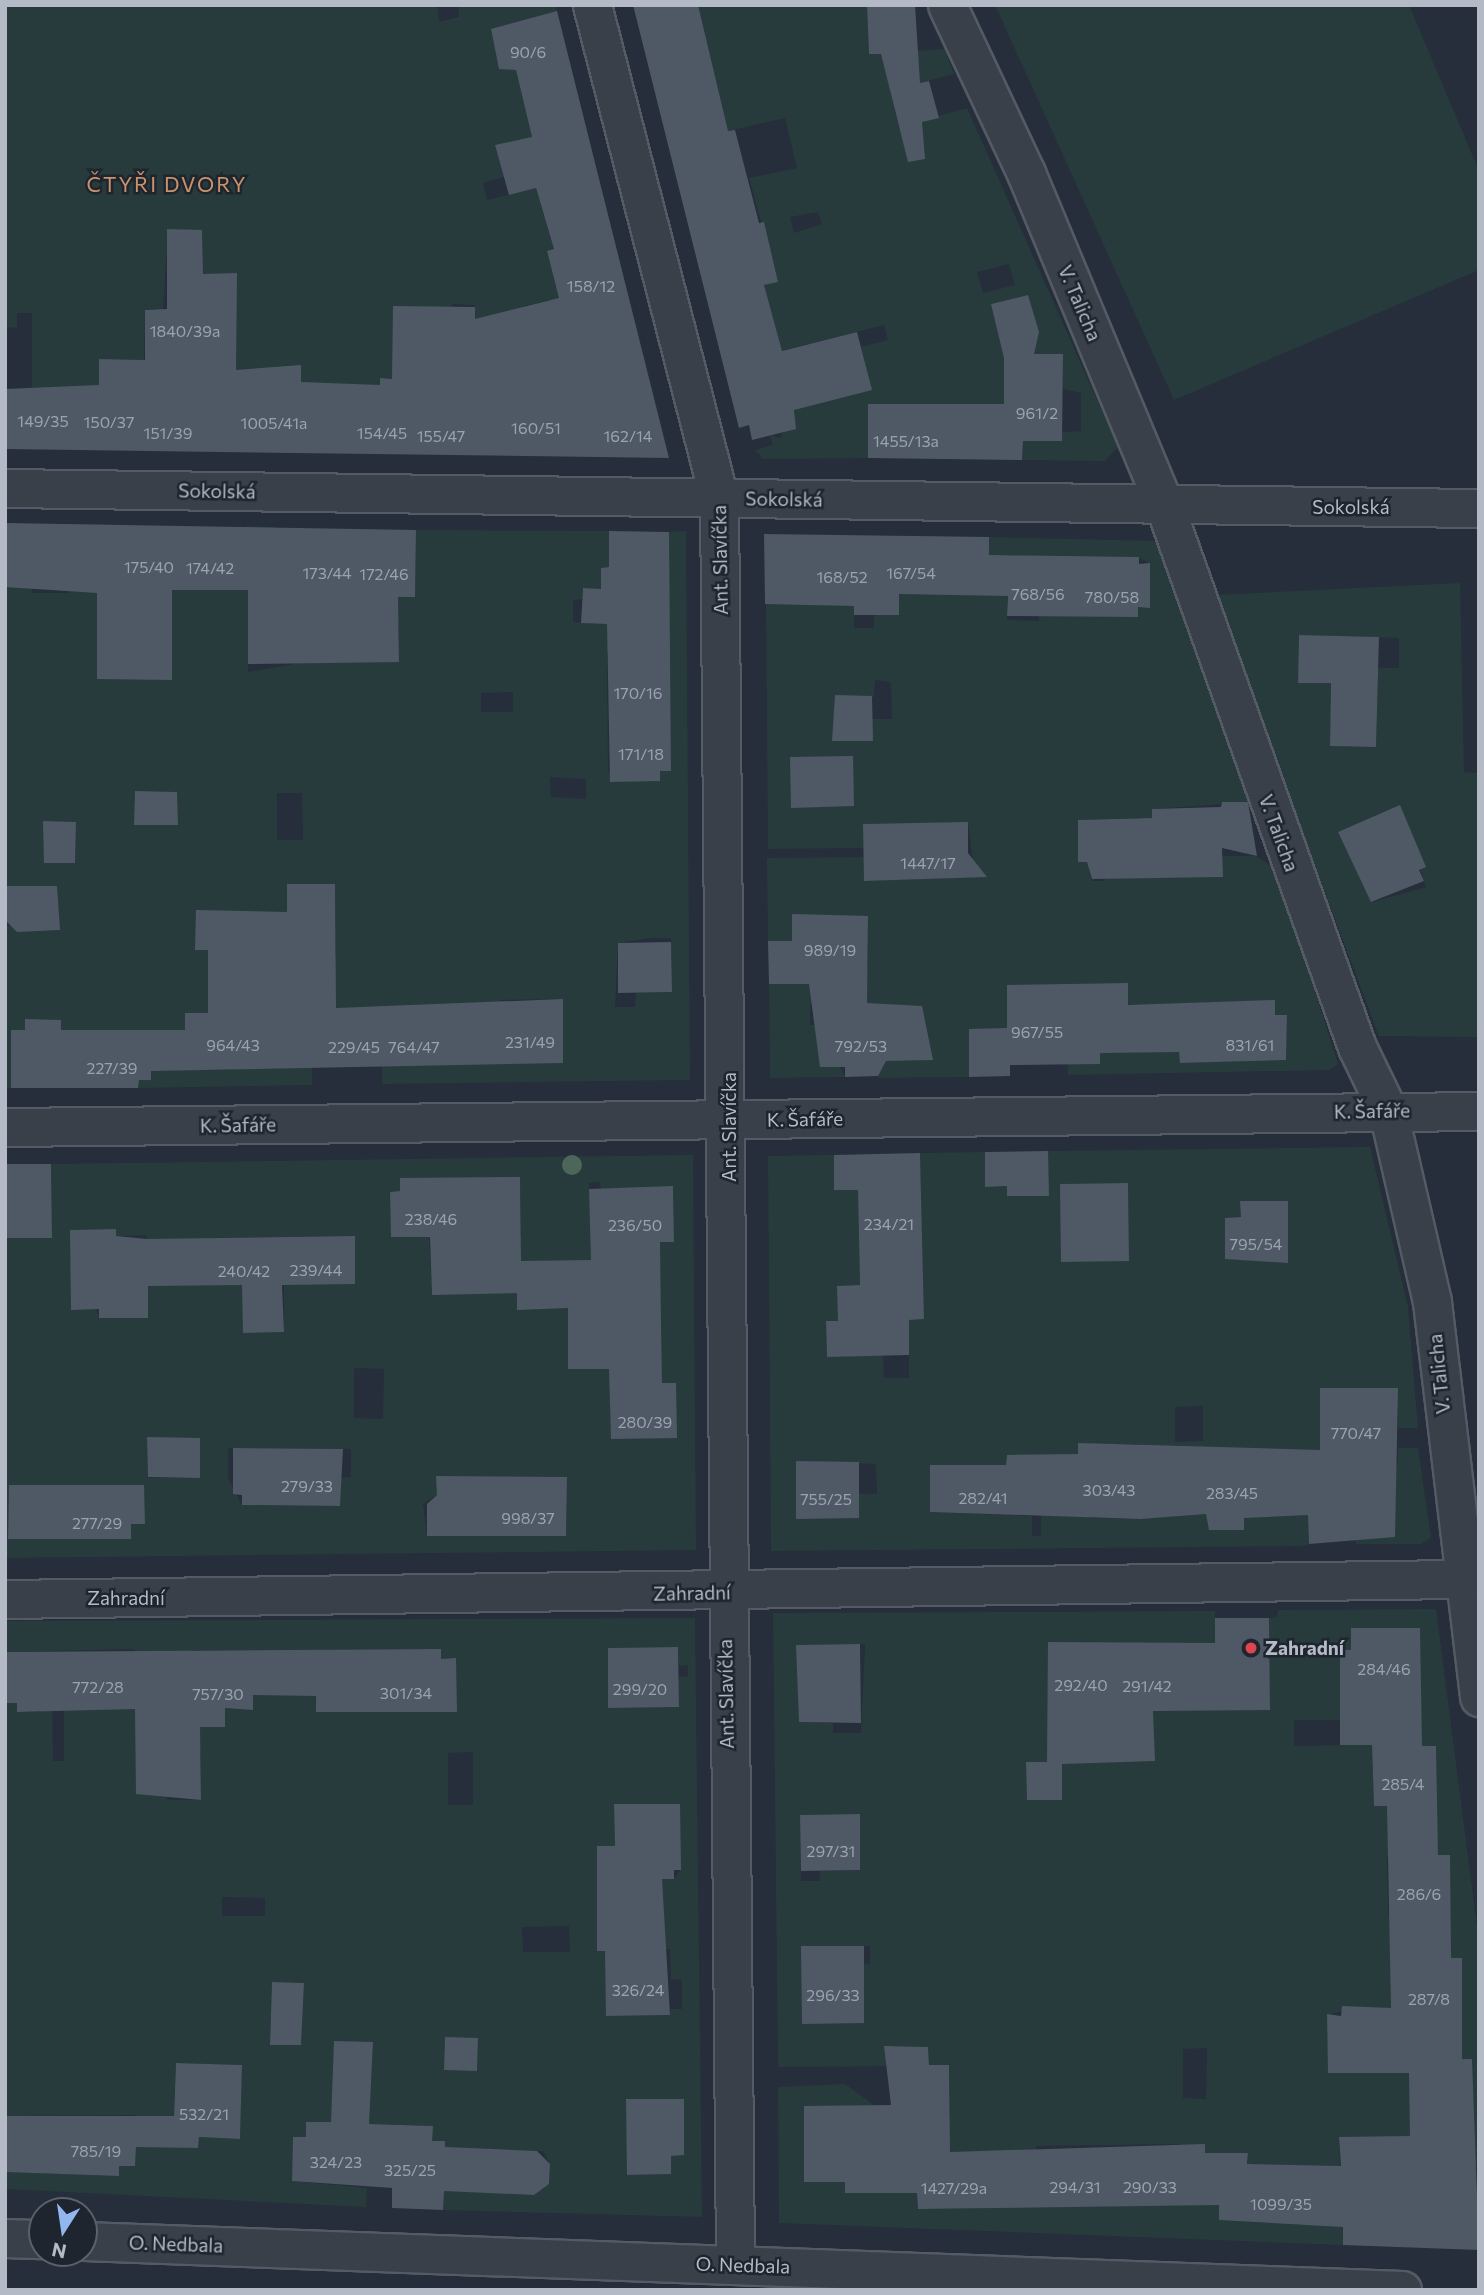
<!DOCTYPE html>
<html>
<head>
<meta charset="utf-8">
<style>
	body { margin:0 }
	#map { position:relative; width:1484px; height:2295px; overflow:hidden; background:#252e3a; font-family:Commissioner,sans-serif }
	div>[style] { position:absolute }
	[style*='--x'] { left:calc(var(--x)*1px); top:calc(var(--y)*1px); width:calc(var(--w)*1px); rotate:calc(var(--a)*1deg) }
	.green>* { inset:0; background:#283b3c }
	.building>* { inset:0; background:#4e5965 }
	.roads { filter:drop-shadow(2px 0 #545b65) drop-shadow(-2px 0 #545b65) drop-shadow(0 2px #545b65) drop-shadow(0 -2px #545b65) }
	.street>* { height:37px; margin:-18.5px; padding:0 18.5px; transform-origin:18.5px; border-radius:18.5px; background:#39404a }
	.trees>* { width:20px; height:20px; margin:-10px; border-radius:50%; background:#4d665a }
	.dots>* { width:19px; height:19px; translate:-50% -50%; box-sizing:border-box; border:4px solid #1e252f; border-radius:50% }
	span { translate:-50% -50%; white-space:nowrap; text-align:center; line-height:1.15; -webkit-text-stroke:5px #1e252f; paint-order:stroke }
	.number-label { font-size:16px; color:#9aa2ae }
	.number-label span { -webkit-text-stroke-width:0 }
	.street-label { font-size:19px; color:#b4bbc6 }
	.poi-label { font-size:19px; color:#b4bbc6; font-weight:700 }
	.left { translate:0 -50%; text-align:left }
	.neighbourhood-label { font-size:21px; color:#ca926b; letter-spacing:2px }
	.frame { position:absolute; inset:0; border:7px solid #b4bbc6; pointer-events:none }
	.north { position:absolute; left:28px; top:2197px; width:70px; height:70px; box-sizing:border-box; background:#1e252f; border:2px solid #5a616b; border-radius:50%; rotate:192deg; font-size:19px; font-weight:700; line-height:28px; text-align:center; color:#b4bbc6 }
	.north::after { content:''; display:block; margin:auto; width:24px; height:32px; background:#91b7ee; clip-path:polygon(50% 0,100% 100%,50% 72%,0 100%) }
</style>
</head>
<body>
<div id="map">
	<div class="green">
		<div style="clip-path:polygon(evenodd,5px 5px,437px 5px,439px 22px,459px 17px,458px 5px,555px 5px,557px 11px,491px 29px,499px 68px,516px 70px,533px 141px,495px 145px,504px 177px,483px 183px,487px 200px,534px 189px,530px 170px,554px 249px,547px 252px,556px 286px,577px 303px,549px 300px,524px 306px,473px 341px,475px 305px,452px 304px,449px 341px,395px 379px,380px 378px,380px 385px,301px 390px,277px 367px,232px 389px,237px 274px,203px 279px,202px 231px,168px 229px,158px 394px,156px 309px,145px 310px,144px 360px,99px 359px,99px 394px,58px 387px,32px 394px,32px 313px,17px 313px,17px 328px,5px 327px,5px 5px,393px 306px,418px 307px,393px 354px,393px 306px)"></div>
		<div style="clip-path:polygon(evenodd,698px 5px,867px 5px,869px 54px,945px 49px,954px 74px,890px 91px,899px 127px,967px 108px,1118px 447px,1105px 461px,1022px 460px,1023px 441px,1062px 441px,1062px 432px,1081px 431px,1081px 393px,1063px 389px,1063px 354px,1034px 354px,1004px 417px,944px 404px,881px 404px,868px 422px,868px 458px,763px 459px,755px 450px,773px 445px,770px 435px,780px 438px,795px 413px,792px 403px,849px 396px,844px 372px,866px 366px,861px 347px,888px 340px,884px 325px,780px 351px,764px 285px,778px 282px,749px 178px,797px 168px,785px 118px,720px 133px,718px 90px,698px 5px,818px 212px,822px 224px,794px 233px,790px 217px,818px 212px,698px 5px,1009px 264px,1015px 285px,983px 293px,977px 272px,1009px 264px,698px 5px,1028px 295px,1033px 313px,992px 304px,1028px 295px)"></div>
		<div style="clip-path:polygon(995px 5px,1409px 5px,1479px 171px,1479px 270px,1174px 400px)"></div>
		<div style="clip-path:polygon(evenodd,71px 524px,123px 525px,123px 590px,246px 590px,246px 526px,274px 527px,273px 626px,248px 627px,248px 672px,299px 663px,300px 626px,399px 662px,399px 624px,361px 623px,391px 597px,415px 597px,416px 530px,609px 531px,609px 567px,601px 568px,601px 581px,668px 595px,669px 532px,686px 531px,690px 1080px,382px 1084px,382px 1065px,312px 1045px,312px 1085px,138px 1088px,139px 1080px,151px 1079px,152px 1039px,139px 1039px,139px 1030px,61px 1030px,61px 1020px,25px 1019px,25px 1030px,11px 1030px,11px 1088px,5px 1088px,5px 925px,53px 931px,59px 924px,57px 886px,5px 886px,5px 587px,32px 581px,32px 593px,70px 593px,71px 524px,583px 588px,602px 589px,603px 624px,573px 622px,573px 600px,582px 599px,583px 588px,71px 524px,97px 606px,130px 606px,172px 679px,97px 679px,97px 606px,71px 524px,670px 652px,671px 770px,608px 772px,607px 653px,670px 652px,71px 524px,513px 692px,513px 712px,481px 712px,481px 693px,513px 692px,71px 524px,550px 777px,586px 779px,586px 799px,551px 797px,550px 777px,71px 524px,135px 791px,177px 792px,177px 825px,134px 825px,135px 791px,71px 524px,277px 793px,302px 793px,303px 840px,277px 840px,277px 793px,71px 524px,44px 821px,76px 822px,75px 863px,44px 863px,44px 821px,71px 524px,335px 884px,336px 957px,288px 958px,287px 885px,335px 884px,71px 524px,651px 938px,671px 938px,672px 992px,636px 993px,635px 1007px,615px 1007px,618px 943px,651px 938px,71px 524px,562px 999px,563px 1063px,501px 1063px,500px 1000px,562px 999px,71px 524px,208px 1001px,232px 1067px,231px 1070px,211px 1070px,185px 1055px,185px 1013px,208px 1013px,208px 1001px)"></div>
		<div style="clip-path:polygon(evenodd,989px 537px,1159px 541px,1254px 802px,1152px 809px,1153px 878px,1222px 877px,1222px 856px,1256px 856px,1276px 869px,1338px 1064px,1330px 1070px,1068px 1075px,1068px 1064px,1100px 1053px,1128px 983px,1008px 985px,1007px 1028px,969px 1030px,969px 1077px,878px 1078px,878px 1067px,886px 1061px,923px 1060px,885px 1004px,810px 1003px,810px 1025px,819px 1025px,845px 1077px,770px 1078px,769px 984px,821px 984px,820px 966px,868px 967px,868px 917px,792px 915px,792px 941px,768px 941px,767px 858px,864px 857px,865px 881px,975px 877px,968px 823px,863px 824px,864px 848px,768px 849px,766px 604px,855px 599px,854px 628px,874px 628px,874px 615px,899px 615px,899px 593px,988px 595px,989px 537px,1008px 555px,1139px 557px,1150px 564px,1150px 607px,1138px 607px,1138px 617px,1039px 609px,1039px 621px,1007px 620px,1008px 555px,989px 537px,875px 680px,891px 682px,892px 719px,872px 719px,833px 741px,835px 696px,874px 697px,875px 680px,989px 537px,1143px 818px,1104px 881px,1092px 881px,1087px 862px,1078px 862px,1078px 820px,1143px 818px,989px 537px,1275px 1000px,1275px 1015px,1287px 1015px,1286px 1060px,1180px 1063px,1179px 1004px,1275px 1000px)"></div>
		<div style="clip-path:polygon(evenodd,1460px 583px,1464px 772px,1479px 773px,1479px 1037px,1379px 1036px,1213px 595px,1460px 583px,1299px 635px,1399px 638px,1399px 668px,1378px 668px,1376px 747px,1330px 746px,1331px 683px,1298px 683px,1299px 635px,1460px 583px,1400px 806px,1426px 887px,1372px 902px,1338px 832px,1400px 806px)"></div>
		<div style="clip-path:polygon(evenodd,1370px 1147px,1408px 1307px,1418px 1428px,1398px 1428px,1397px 1388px,1321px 1461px,1398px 1462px,1398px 1448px,1418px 1448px,1431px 1538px,1421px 1544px,1356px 1544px,1356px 1538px,1395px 1537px,1395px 1499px,1308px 1499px,1309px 1544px,1302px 1546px,771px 1551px,768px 1156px,834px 1155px,834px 1190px,858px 1190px,860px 1285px,837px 1286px,839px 1321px,826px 1321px,827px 1357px,883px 1352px,884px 1378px,909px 1378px,909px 1320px,924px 1319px,920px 1153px,985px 1152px,986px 1187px,1007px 1186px,1007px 1196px,1048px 1196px,1048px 1151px,1370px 1147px,1128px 1183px,1129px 1261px,1062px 1261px,1061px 1184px,1128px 1183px,1370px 1147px,1241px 1201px,1288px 1201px,1288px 1262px,1225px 1259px,1225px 1218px,1241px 1217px,1241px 1201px,1370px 1147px,1203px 1406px,1203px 1441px,1175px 1442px,1175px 1407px,1203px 1406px,1370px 1147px,1078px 1444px,1140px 1444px,1140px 1519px,1089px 1518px,1089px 1505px,1078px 1504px,1078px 1444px,1370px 1147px,1206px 1451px,1244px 1518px,1244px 1530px,1209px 1529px,1206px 1451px,1370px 1147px,1007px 1455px,1041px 1455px,1041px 1536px,1032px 1536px,1032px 1516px,930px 1512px,930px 1465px,1006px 1465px,1007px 1455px,1370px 1147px,796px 1461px,876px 1464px,877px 1494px,859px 1494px,858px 1518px,796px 1518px,796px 1461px)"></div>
		<div style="clip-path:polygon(evenodd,693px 1155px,696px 1550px,5px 1558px,5px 1238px,19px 1238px,19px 1227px,52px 1227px,51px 1164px,693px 1155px,520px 1177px,521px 1235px,464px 1236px,432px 1295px,429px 1237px,402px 1237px,391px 1226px,390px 1192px,520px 1177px,693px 1155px,600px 1182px,601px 1189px,673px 1187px,674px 1242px,602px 1243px,590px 1218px,589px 1183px,600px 1182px,693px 1155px,116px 1229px,116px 1236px,146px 1235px,148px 1318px,99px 1318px,71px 1230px,116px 1229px,693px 1155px,355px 1236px,284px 1285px,284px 1332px,243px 1333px,256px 1285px,210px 1285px,209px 1238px,355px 1236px,693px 1155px,587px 1330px,586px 1369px,568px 1369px,568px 1331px,587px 1330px,693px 1155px,354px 1368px,384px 1369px,383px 1419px,354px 1418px,354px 1368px,693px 1155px,610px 1405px,621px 1405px,622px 1432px,611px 1433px,610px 1405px,693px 1155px,147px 1438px,199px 1438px,199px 1478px,148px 1478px,147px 1438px,693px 1155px,228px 1448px,351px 1449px,351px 1477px,341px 1478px,340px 1506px,242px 1505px,228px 1478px,228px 1448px,693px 1155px,437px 1476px,567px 1477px,566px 1536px,427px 1536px,423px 1504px,437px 1495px,437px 1476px,693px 1155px,9px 1485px,131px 1485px,131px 1494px,144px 1494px,144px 1524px,131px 1524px,131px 1539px,8px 1539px,9px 1485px)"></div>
		<div style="clip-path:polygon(evenodd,1436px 1609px,1479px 1942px,1479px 2167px,1422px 2165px,1339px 2138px,1343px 2245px,779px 2223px,778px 2087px,845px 2084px,892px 2118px,950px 2116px,949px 2065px,929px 2065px,928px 2047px,892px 2046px,890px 2066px,778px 2067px,773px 1613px,1215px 1611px,1216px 1710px,1270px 1709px,1269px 1618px,1277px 1617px,1278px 1610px,1436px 1609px,1351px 1628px,1420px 1628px,1421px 1716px,1361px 1687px,1340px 1687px,1340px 1650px,1351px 1650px,1351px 1628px,1436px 1609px,1183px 1643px,1116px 1730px,1155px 1761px,1079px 1762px,1183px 1643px,1436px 1609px,865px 1644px,861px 1733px,833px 1733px,833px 1723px,799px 1722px,797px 1645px,865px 1644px,1436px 1609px,1294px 1720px,1346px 1720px,1346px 1745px,1294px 1746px,1294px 1720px,1436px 1609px,1372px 1746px,1436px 1746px,1437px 1805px,1374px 1806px,1372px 1746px,1436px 1609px,1026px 1762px,1062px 1762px,1062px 1800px,1027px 1799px,1026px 1762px,1436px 1609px,859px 1814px,860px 1870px,820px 1871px,820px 1881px,801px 1881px,800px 1815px,859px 1814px,1436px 1609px,1387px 1856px,1402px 1856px,1450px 1915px,1388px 1915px,1387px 1856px,1436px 1609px,870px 1946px,870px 1964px,864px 1964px,802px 1947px,870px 1946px,1436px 1609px,1462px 1958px,1462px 2018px,1391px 2008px,1391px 1969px,1402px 1960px,1462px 1958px,1436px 1609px,1362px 2007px,1362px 2073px,1329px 2073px,1327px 2015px,1362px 2007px,1436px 1609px,1207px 2048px,1206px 2099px,1183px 2098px,1183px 2049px,1207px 2048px,1436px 1609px,1421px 2059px,1472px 2059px,1473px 2118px,1421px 2059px,1436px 1609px,804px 2106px,839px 2106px,864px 2193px,845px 2193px,845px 2182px,804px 2182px,804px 2106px,1436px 1609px,1181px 2144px,1182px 2205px,1037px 2207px,1036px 2146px,1181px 2144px,1436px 1609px,992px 2151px,993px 2208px,918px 2209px,916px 2153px,992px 2151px,1436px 1609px,1220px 2153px,1248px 2153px,1248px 2164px,1326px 2166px,1301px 2225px,1219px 2220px,1220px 2153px)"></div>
		<div style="clip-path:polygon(evenodd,695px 1618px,702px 2217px,443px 2210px,445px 2142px,432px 2141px,432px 2126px,307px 2122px,306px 2137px,293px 2137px,292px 2181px,367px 2188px,366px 2207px,5px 2189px,5px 2172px,119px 2176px,119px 2166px,135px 2166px,137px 2115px,5px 2116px,5px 1703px,17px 1703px,18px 1712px,40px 1712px,40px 1702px,52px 1703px,53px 1761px,64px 1761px,64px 1702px,137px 1709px,135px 1649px,5px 1652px,5px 1621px,695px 1618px,678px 1647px,679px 1666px,688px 1665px,688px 1676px,679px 1677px,679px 1707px,608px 1708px,608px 1648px,678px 1647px,695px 1618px,441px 1649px,441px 1659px,455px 1658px,441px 1712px,316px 1712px,315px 1650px,441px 1649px,695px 1618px,192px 1650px,253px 1650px,253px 1709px,225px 1708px,225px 1726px,192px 1709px,192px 1650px,695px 1618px,473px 1752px,473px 1805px,448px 1805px,448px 1753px,473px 1752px,695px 1618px,201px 1754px,201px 1800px,167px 1800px,167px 1755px,201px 1754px,695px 1618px,136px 1756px,162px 1794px,136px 1794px,136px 1756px,695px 1618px,614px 1804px,679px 1804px,680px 1870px,674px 1879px,662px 1879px,597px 1846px,615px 1846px,614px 1804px,695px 1618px,222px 1897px,265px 1898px,265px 1916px,222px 1916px,222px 1897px,695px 1618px,569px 1926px,570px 1952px,523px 1952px,522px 1927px,569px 1926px,695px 1618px,606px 1949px,670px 1949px,671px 1979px,682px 1980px,682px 2009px,670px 2009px,670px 2015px,606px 2016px,606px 1949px,695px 1618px,272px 1982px,304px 1983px,301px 2045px,270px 2045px,272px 1982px,695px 1618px,445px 2038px,478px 2038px,477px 2071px,444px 2070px,445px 2038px,695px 1618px,373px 2042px,371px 2082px,333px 2080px,373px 2042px,695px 1618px,176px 2063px,242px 2065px,240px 2139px,199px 2137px,198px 2148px,188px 2148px,173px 2126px,176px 2063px,695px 1618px,684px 2099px,684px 2154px,671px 2156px,671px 2174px,627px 2175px,684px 2099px,695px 1618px,497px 2150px,543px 2151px,550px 2164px,549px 2184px,534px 2195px,495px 2193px,497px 2150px)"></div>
	</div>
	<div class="building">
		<div style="clip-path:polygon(633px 5px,698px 5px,728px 131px,735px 130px,759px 223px,764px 222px,778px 282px,764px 285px,782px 351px,857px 332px,872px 390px,794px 410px,796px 429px,752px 440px,749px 425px,739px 428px)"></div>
		<div style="clip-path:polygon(867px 5px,915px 5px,920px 83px,929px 81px,939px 118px,922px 122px,925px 159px,908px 162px,881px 54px,869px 54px)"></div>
		<div style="clip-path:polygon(557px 11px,669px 458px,5px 449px,5px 389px,99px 385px,99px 359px,145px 360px,145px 310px,167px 309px,167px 229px,202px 230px,203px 274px,237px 273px,236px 370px,301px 365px,301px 382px,380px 385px,380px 378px,392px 379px,393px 306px,475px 307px,475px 319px,559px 298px,547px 251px,554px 249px,536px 188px,509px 195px,495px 145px,532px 137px,516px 70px,499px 69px,491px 29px)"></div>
		<div style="clip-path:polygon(1028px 295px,1039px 332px,1034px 354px,1063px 354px,1062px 441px,1023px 441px,1022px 460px,868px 458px,868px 404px,1004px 404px,1004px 358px,991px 304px)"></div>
		<div style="clip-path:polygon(5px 523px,416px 530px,415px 597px,398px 597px,399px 662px,248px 664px,248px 590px,172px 590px,172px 680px,97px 679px,97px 593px,5px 587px)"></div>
		<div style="clip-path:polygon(609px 531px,669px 532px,671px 771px,660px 771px,660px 781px,610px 782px,607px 624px,581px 623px,583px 588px,601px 589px,601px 568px,609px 567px)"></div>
		<div style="clip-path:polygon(764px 534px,989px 537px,989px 555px,1139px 557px,1139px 564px,1150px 563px,1150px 608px,1138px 607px,1138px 617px,1007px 616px,1008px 596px,899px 594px,899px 615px,854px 615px,854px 606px,765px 604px)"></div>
		<div style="clip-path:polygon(1299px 635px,1379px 637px,1376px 747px,1330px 746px,1331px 683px,1298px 683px)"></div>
		<div style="clip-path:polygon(835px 695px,872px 696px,873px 741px,832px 741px)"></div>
		<div style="clip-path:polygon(853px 756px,854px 806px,791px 808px,790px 757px)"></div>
		<div style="clip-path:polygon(135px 791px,177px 792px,178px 825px,134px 825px)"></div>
		<div style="clip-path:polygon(1222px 802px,1248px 802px,1257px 856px,1222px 848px,1223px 877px,1092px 879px,1087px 862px,1078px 862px,1078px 820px,1152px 818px,1152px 809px,1221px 807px)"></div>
		<div style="clip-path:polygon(1400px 805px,1426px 867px,1419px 870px,1424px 881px,1371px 902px,1338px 832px)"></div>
		<div style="clip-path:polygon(43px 821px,76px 822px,75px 863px,44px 863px)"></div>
		<div style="clip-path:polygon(968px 822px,968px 853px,987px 877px,864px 881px,863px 824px)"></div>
		<div style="clip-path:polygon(287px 884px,335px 884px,336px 1008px,563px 999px,563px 1063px,151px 1071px,151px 1080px,139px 1080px,138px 1088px,11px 1088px,11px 1030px,25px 1030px,25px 1019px,61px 1020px,61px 1030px,185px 1030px,185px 1013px,208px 1013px,208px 950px,195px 950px,196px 910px,287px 912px)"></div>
		<div style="clip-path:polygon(5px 886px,57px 886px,60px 930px,17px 932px,5px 920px)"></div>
		<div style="clip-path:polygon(792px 914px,868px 916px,867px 1003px,922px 1006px,933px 1060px,886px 1061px,878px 1076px,845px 1077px,845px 1067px,820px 1067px,809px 984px,769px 984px,768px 941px,792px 941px)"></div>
		<div style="clip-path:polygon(671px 942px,672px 992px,618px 993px,618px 943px)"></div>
		<div style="clip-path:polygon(1128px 983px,1128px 1005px,1275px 1000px,1275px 1015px,1287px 1015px,1286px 1060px,1180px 1063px,1179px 1052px,1100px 1053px,1100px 1064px,1010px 1065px,1010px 1076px,969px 1077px,969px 1029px,1007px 1028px,1007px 985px)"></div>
		<div style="clip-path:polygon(1048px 1151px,1049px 1196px,1007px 1196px,1007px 1186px,985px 1187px,985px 1152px)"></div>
		<div style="clip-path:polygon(920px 1153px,924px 1319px,909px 1320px,909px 1355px,827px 1357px,826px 1321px,838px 1321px,837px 1286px,860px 1285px,858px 1190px,834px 1190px,834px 1155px)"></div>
		<div style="clip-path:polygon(5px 1164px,51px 1164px,52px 1238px,5px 1238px)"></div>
		<div style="clip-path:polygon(520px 1177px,521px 1261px,591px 1260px,589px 1189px,673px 1186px,674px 1242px,660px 1242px,661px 1325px,662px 1383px,676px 1383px,677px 1438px,611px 1439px,609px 1369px,568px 1369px,568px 1308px,517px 1310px,517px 1293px,432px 1295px,430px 1237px,391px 1237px,390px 1192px,400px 1191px,400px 1178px)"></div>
		<div style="clip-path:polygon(1128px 1183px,1129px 1261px,1061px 1262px,1060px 1184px)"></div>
		<div style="clip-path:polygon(1240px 1201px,1288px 1201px,1288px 1263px,1225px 1259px,1225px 1218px,1241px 1217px)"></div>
		<div style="clip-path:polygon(116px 1229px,116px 1236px,147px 1239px,355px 1236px,355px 1284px,282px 1285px,284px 1332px,243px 1333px,242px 1285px,148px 1286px,148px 1318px,99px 1318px,99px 1309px,71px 1310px,70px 1230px)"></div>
		<div style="clip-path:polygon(1320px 1388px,1398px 1388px,1395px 1537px,1309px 1544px,1308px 1515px,1244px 1518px,1244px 1530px,1209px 1530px,1206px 1514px,1140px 1519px,930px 1512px,930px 1465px,1006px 1465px,1007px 1455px,1078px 1454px,1078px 1443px,1320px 1450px)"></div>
		<div style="clip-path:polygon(147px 1437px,200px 1438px,200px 1478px,148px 1477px)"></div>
		<div style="clip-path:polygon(233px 1448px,343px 1449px,340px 1506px,242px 1505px,242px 1495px,233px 1494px)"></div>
		<div style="clip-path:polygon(796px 1461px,859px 1462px,859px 1518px,796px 1519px)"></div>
		<div style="clip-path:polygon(436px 1476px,567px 1477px,566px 1536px,427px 1536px,427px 1504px,437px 1495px)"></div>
		<div style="clip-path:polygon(9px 1485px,144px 1485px,145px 1524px,131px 1524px,131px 1539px,8px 1539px)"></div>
		<div style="clip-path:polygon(1215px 1618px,1269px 1618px,1270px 1710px,1153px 1711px,1155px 1761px,1062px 1764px,1062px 1800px,1027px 1800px,1026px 1762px,1047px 1762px,1048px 1642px,1215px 1643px)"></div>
		<div style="clip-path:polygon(1351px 1628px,1420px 1628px,1422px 1746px,1436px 1746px,1438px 1855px,1450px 1855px,1451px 1958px,1462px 1958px,1462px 2059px,1472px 2059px,1479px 2250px,1343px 2245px,1343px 2227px,1219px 2220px,1219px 2205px,918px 2209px,917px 2193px,845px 2193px,845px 2182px,804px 2182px,804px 2106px,891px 2105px,884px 2046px,928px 2047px,929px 2065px,949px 2065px,950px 2152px,1205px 2144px,1205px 2153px,1248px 2153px,1247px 2164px,1341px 2166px,1339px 2137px,1410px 2136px,1409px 2073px,1328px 2073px,1327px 2014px,1341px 2016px,1342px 2006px,1391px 2008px,1387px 1806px,1374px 1806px,1372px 1745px,1340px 1745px,1340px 1650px,1351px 1650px)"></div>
		<div style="clip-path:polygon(860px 1644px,861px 1723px,799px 1722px,796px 1645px)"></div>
		<div style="clip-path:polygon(678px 1647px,679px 1707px,608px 1708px,608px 1648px)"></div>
		<div style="clip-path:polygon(441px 1649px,441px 1659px,456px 1658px,457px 1712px,316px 1712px,316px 1696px,253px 1695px,253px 1710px,225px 1708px,225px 1727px,200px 1727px,201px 1800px,136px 1794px,135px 1709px,17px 1712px,17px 1703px,5px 1703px,5px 1652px)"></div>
		<div style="clip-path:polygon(614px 1804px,680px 1804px,681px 1870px,674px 1870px,674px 1879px,662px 1879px,670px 2015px,606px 2016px,605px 1951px,597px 1951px,597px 1846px,615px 1846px)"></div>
		<div style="clip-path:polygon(860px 1814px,860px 1870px,801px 1871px,800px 1815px)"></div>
		<div style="clip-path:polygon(801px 1946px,864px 1946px,864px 2023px,802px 2024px)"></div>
		<div style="clip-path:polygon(272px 1982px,304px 1983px,301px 2045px,270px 2045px)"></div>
		<div style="clip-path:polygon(445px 2037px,478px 2038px,477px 2071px,444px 2070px)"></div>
		<div style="clip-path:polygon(334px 2041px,373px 2042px,369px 2124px,433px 2126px,432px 2141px,445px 2141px,445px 2147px,537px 2151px,550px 2164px,549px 2184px,534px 2195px,444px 2191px,443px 2210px,392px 2208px,392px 2188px,292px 2181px,293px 2137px,306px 2137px,306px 2122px,331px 2122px)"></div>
		<div style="clip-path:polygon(176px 2063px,242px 2065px,240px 2139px,199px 2137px,198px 2148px,136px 2147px,135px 2166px,119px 2166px,119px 2176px,5px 2172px,5px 2116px,174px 2116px)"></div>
		<div style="clip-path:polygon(626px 2099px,684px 2099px,684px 2155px,671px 2156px,671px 2174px,627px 2175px)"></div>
	</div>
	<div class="roads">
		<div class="street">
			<div style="--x:592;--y:5;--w:509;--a:75.55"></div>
			<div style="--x:719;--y:498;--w:1767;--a:89.48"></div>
			<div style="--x:947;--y:5;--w:186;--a:64.8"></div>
			<div style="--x:1026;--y:173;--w:362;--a:67.4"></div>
			<div style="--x:1165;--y:507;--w:573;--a:70.43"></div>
			<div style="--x:1357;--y:1047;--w:71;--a:64.2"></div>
			<div style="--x:1388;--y:1111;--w:196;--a:77"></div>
			<div style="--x:1432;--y:1302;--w:398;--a:83.2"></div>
			<div style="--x:5;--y:488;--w:1474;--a:0.78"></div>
			<div style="--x:5;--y:1127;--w:1474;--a:-0.62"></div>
			<div style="--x:5;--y:1599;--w:1459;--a:-0.79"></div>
			<div style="--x:5;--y:2238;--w:37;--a:2"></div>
			<div style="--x:84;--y:2241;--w:1319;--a:2.13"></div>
		</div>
	</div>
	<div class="trees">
		<div style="left:572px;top:1165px"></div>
	</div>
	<div class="dots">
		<div style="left:1251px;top:1648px;background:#e0444e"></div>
	</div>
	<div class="number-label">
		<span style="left:528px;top:52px">90/6</span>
		<span style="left:591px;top:286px">158/12</span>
		<span style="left:185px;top:331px">1840/39a</span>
		<span style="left:1037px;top:413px">961/2</span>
		<span style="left:43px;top:421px">149/35</span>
		<span style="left:109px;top:422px">150/37</span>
		<span style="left:274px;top:423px">1005/41a</span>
		<span style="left:536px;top:428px">160/51</span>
		<span style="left:168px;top:433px">151/39</span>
		<span style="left:382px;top:433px">154/45</span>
		<span style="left:441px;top:436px">155/47</span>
		<span style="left:628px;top:436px">162/14</span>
		<span style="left:906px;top:441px">1455/13a</span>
		<span style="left:149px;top:567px">175/40</span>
		<span style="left:210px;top:568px">174/42</span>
		<span style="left:327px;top:573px">173/44</span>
		<span style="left:911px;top:573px">167/54</span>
		<span style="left:384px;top:574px">172/46</span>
		<span style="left:842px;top:577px">168/52</span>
		<span style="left:1038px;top:594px">768/56</span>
		<span style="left:1112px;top:597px">780/58</span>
		<span style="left:638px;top:693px">170/16</span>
		<span style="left:641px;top:754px">171/18</span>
		<span style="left:928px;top:863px">1447/17</span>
		<span style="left:830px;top:950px">989/19</span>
		<span style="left:1037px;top:1032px">967/55</span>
		<span style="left:530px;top:1042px">231/49</span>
		<span style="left:233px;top:1045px">964/43</span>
		<span style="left:1250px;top:1045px">831/61</span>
		<span style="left:861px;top:1046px">792/53</span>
		<span style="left:354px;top:1047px">229/45</span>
		<span style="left:414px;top:1047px">764/47</span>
		<span style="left:112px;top:1068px">227/39</span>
		<span style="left:431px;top:1219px">238/46</span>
		<span style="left:889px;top:1224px">234/21</span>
		<span style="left:635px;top:1225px">236/50</span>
		<span style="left:1256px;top:1244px">795/54</span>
		<span style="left:316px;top:1270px">239/44</span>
		<span style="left:244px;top:1271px">240/42</span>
		<span style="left:645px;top:1422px">280/39</span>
		<span style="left:1356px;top:1433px">770/47</span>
		<span style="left:307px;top:1486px">279/33</span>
		<span style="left:1109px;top:1490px">303/43</span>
		<span style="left:1232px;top:1493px">283/45</span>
		<span style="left:983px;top:1498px">282/41</span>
		<span style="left:826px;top:1499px">755/25</span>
		<span style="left:528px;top:1518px">998/37</span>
		<span style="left:97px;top:1523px">277/29</span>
		<span style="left:1384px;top:1669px">284/46</span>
		<span style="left:1081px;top:1685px">292/40</span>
		<span style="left:1147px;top:1686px">291/42</span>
		<span style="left:98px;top:1687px">772/28</span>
		<span style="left:640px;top:1689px">299/20</span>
		<span style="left:406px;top:1693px">301/34</span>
		<span style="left:218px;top:1694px">757/30</span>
		<span style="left:1403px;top:1784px">285/4</span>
		<span style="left:831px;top:1851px">297/31</span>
		<span style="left:1419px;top:1894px">286/6</span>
		<span style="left:638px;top:1990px">326/24</span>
		<span style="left:833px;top:1995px">296/33</span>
		<span style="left:1429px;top:1999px">287/8</span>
		<span style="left:204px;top:2114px">532/21</span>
		<span style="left:96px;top:2151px">785/19</span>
		<span style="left:336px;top:2162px">324/23</span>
		<span style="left:410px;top:2170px">325/25</span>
		<span style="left:1075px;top:2187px">294/31</span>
		<span style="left:1150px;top:2187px">290/33</span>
		<span style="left:954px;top:2188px">1427/29a</span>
		<span style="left:1281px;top:2204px">1099/35</span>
	</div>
	<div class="street-label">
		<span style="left:1080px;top:303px;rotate:67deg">V. Talicha</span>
		<span style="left:217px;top:491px;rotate:1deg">Sokolská</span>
		<span style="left:784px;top:499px;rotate:1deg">Sokolská</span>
		<span style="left:1351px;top:507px">Sokolská</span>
		<span style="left:720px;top:560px;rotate:-91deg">Ant. Slavíčka</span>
		<span style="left:1279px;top:833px;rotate:70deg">V. Talicha</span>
		<span style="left:1372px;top:1111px;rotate:-1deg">K. Šafáře</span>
		<span style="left:805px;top:1119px;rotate:-1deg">K. Šafáře</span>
		<span style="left:238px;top:1125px;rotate:-1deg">K. Šafáře</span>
		<span style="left:729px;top:1127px;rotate:-90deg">Ant. Slavíčka</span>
		<span style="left:1439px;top:1374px;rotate:-96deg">V. Talicha</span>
		<span style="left:692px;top:1593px;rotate:-1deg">Zahradní</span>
		<span style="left:126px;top:1598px">Zahradní</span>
		<span style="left:726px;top:1694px;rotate:-91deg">Ant. Slavíčka</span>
		<span style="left:176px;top:2244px;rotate:2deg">O. Nedbala</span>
		<span style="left:743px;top:2265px;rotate:2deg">O. Nedbala</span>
	</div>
	<div class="poi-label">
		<span class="left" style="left:1265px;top:1648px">Zahradní</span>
	</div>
	<div class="neighbourhood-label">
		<span style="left:167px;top:184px">ČTYŘI DVORY</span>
	</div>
	<div class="frame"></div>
	<div class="north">N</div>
</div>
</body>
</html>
